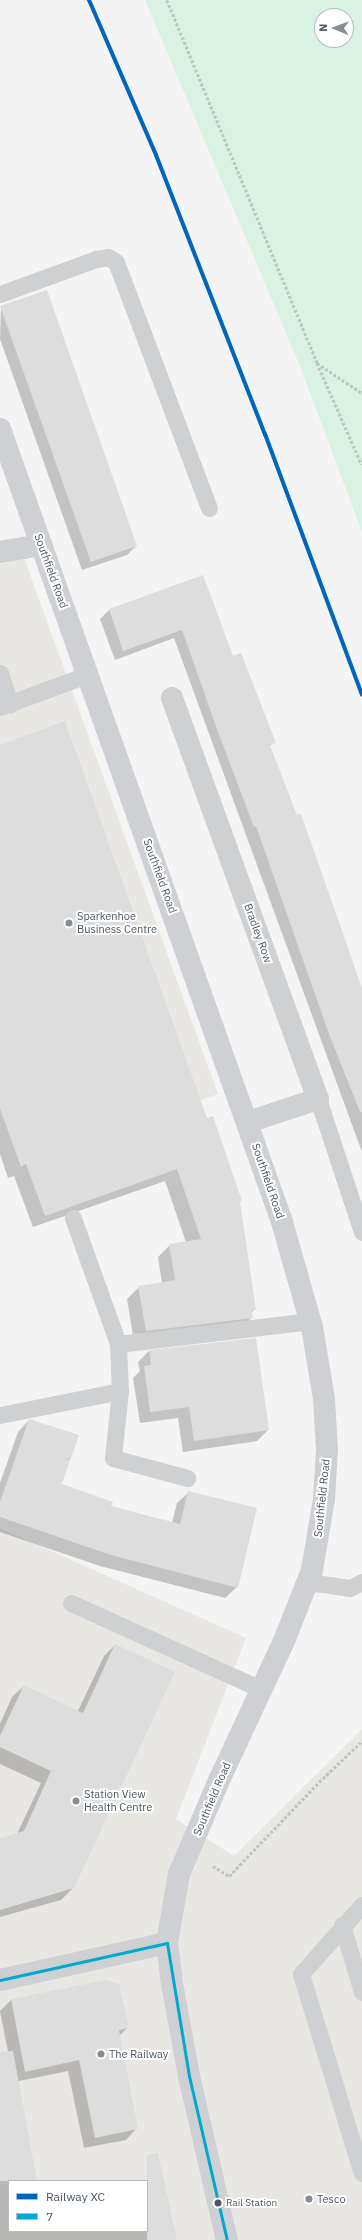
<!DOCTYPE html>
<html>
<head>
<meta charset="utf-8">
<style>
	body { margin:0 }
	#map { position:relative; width:362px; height:2240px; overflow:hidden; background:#f4f4f4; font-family:"IBM Plex Sans",sans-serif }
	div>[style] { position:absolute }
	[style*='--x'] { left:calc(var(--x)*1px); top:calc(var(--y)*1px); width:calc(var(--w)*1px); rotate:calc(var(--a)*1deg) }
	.commercial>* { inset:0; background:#e8e7e3 }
	.green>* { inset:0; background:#d9f2e3 }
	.shadow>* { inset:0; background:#0003 }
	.building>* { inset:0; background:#ddddde }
	.path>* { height:2.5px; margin-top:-1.25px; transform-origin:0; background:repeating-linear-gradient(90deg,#bcc7c4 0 3px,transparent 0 5px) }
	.lane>* { height:17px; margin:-8.5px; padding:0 8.5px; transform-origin:8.5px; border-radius:8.5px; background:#ced0d2 }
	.street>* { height:22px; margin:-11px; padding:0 11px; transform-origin:11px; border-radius:11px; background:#ced0d2 }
	.secondary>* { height:22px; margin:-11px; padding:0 11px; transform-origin:11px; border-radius:11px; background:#ced0d4 }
	.bus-1>* { height:3px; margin:-1.5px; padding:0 1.5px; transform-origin:1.5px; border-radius:1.5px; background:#00a9ce }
	.rail-1>* { height:4px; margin:-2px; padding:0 2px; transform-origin:2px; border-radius:2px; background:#0065bd }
	.dots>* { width:11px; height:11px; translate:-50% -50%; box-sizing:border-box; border:2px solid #fff; border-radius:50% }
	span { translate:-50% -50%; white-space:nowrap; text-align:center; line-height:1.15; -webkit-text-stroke:4px #fff; paint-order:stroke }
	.bus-label { font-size:10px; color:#4a5661 }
	.left { translate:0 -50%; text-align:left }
	.street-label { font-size:11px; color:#4a5661 }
	.poi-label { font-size:11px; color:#4a5661 }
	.legend { position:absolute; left:8px; top:2180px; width:140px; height:52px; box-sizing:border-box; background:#fff; border:1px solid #b7bbc0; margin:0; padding:5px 7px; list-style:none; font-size:12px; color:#4a5661 }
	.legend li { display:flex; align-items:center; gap:8px; height:20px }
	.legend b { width:20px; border:1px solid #b7bbc0 }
	.north { position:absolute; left:314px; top:8px; width:40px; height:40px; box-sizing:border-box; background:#fff; border:1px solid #b7bbc0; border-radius:50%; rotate:271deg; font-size:11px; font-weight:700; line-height:16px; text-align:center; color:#4a5661 }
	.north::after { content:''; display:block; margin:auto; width:14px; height:18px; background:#868d94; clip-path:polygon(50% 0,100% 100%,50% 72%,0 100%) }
</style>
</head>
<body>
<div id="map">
	<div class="commercial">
		<div style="clip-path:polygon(24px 558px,218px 1094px,21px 1167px,0 1109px,0 562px)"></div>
		<div style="clip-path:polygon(evenodd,0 1528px,246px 1638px,176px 1819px,234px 1856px,362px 1729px,362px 2240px,0 2240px,0 1528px,9px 2181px,147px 2181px,147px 2231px,9px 2231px,9px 2181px)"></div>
	</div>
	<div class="green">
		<div style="clip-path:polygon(evenodd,145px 0,362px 0,362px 532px,300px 366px,145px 0,322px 16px,346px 16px,346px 40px,322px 40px,322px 16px)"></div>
	</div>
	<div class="shadow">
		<div style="clip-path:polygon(1px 307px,136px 546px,127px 555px,82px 570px,0 339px)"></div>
		<div style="clip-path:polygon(203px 576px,232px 658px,274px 742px,269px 747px,362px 990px,362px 1152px,174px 638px,115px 660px,100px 619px,109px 610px)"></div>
		<div style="clip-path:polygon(0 746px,206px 1119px,239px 1203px,255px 1309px,251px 1313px,252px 1317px,240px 1330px,134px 1342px,127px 1299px,139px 1287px,162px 1283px,158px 1257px,170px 1245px,186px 1242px,165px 1181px,33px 1227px,14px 1176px,8px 1178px,0 1154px)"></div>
		<div style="clip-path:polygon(149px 1351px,268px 1430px,257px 1441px,183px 1452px,178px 1418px,140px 1423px,133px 1378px,140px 1371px,138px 1362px)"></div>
		<div style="clip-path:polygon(29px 1420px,70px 1458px,61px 1485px,110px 1507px,172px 1523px,177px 1503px,189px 1492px,237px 1587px,225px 1598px,100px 1566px,0 1532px,0 1483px,18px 1432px)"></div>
		<div style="clip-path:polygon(115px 1645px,73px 1888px,61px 1900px,0 1917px,0 1839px,17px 1834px,41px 1783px,0 1764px,0 1724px,12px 1697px,24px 1686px,78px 1711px,104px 1656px)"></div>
		<div style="clip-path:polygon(11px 2000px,127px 2028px,119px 2036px,137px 2128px,126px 2140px,84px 2148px,68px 2071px,14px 2082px,0 2011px)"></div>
		<div style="clip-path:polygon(0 2091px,36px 2181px,9px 2181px,9px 2231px,147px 2231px,147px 2191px,176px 2240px,0 2240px)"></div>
	</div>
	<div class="building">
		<div style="clip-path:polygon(47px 290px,137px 546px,91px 562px,0 306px)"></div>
		<div style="clip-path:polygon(203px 575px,233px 656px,241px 653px,276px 743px,270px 745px,297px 815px,301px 814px,362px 988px,362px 1112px,360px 1112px,329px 1034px,256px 826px,254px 827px,218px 732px,182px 630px,123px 651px,109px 609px)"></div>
		<div style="clip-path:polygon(65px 721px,207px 1118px,213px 1116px,242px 1201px,240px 1202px,256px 1310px,252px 1310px,253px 1318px,146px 1331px,138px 1286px,175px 1280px,169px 1244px,201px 1239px,177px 1169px,45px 1216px,26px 1164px,21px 1167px,0 1109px,0 745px)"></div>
		<div style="clip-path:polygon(256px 1338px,269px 1430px,194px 1441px,189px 1407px,150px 1412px,144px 1366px,151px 1365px,149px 1350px)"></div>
		<div style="clip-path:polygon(29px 1419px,79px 1435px,71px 1458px,65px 1459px,70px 1460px,62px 1484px,113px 1502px,111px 1506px,180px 1524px,188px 1491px,257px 1508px,238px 1588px,111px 1555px,0 1517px,0 1502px)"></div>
		<div style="clip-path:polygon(115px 1644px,175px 1672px,74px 1888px,0 1910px,0 1838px,24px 1831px,51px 1771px,0 1747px,0 1736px,24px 1685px,83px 1713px)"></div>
		<div style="clip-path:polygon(106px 1980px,119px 1984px,129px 2028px,119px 2030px,138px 2129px,95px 2138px,79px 2060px,25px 2072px,11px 1999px)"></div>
		<div style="clip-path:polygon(13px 2051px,37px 2181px,0 2181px,0 2052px)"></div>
		<div style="clip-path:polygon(158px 2153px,177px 2240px,147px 2240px,147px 2155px)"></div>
	</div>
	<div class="path">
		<div style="--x:167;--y:0;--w:393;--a:67.5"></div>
		<div style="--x:317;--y:363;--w:111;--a:66.2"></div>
		<div style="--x:317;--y:363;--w:54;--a:33.7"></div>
		<div style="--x:213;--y:1866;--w:19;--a:32"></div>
		<div style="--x:229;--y:1876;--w:130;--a:-46.2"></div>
		<div style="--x:319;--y:1782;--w:59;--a:-43.6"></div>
	</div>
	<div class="lane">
		<div style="--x:0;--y:294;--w:102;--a:-20"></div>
		<div style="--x:96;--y:259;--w:12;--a:-9"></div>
		<div style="--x:108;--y:257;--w:9;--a:32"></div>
		<div style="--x:116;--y:262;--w:263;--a:69.3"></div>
		<div style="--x:0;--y:673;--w:33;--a:72"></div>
		<div style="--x:0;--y:707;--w:95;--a:-20.3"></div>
		<div style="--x:318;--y:1099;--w:140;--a:71.7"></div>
		<div style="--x:73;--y:1218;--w:134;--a:70.3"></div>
		<div style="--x:118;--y:1344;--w:194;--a:-6.8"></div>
		<div style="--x:120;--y:1391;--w:67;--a:96"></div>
		<div style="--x:113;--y:1458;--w:77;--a:15.1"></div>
		<div style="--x:0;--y:1415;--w:122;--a:-11.3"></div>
		<div style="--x:120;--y:1391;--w:47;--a:-92.4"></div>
		<div style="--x:308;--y:1582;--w:42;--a:8.1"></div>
		<div style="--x:350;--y:1588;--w:13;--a:-27"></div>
		<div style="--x:71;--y:1603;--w:209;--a:24.4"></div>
		<div style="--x:362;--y:1905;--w:92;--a:131.5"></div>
		<div style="--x:301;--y:1974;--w:208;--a:73"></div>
		<div style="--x:342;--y:1925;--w:70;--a:73.4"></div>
	</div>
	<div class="street">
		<div style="--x:0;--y:552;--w:42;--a:-9.7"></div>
		<div style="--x:172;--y:698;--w:427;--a:70"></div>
		<div style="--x:318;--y:1099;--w:74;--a:161.8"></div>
		<div style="--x:0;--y:1980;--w:171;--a:-12.5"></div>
	</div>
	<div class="secondary">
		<div style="--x:0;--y:429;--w:842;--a:70.42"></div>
		<div style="--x:282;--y:1222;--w:109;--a:74.1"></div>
		<div style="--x:312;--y:1327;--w:73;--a:80.5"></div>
		<div style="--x:324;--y:1399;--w:50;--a:86.6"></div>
		<div style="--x:327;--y:1449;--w:50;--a:93.4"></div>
		<div style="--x:324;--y:1499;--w:72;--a:99.6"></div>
		<div style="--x:312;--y:1570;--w:76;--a:111.5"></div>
		<div style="--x:284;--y:1641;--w:151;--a:115"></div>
		<div style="--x:220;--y:1778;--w:104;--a:113.1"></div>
		<div style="--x:179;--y:1874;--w:70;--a:99.9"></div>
		<div style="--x:167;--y:1943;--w:35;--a:83"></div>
		<div style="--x:171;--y:1978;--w:100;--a:79.6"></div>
		<div style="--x:189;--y:2076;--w:168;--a:77"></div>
	</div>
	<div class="bus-1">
		<div style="--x:0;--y:1980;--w:171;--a:-12.5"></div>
		<div style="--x:167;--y:1943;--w:135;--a:80.6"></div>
		<div style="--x:189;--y:2076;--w:168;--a:77"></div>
	</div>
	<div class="rail-1">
		<div style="--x:89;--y:0;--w:169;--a:66.6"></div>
		<div style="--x:156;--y:155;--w:300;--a:68.7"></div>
		<div style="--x:265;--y:434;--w:278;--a:69.6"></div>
	</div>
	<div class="dots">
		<div style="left:69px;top:923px;background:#868d94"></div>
		<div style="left:76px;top:1801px;background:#868d94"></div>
		<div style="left:101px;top:2054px;background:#868d94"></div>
		<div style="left:309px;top:2199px;background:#868d94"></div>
		<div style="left:218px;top:2203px;background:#4a5661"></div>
	</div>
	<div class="bus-label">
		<span class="left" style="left:226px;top:2203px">Rail Station</span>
	</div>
	<div class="street-label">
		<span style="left:51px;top:571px;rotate:70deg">Southfield Road</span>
		<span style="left:160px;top:876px;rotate:70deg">Southfield Road</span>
		<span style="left:258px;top:933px;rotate:70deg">Bradley Row</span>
		<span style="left:268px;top:1181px;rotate:71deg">Southfield Road</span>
		<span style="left:322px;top:1498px;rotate:-84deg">Southfield Road</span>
		<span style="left:212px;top:1799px;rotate:-67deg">Southfield Road</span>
	</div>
	<div class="poi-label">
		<span class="left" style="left:77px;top:923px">Sparkenhoe<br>Business Centre</span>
		<span class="left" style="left:84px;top:1801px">Station View<br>Health Centre</span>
		<span class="left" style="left:109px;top:2054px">The Railway</span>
		<span class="left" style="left:317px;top:2199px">Tesco</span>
	</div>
	<ul class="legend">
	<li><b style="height:5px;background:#0065bd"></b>Railway XC</li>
	<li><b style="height:5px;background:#00a9ce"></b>7</li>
	</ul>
	<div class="north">N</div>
</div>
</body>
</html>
